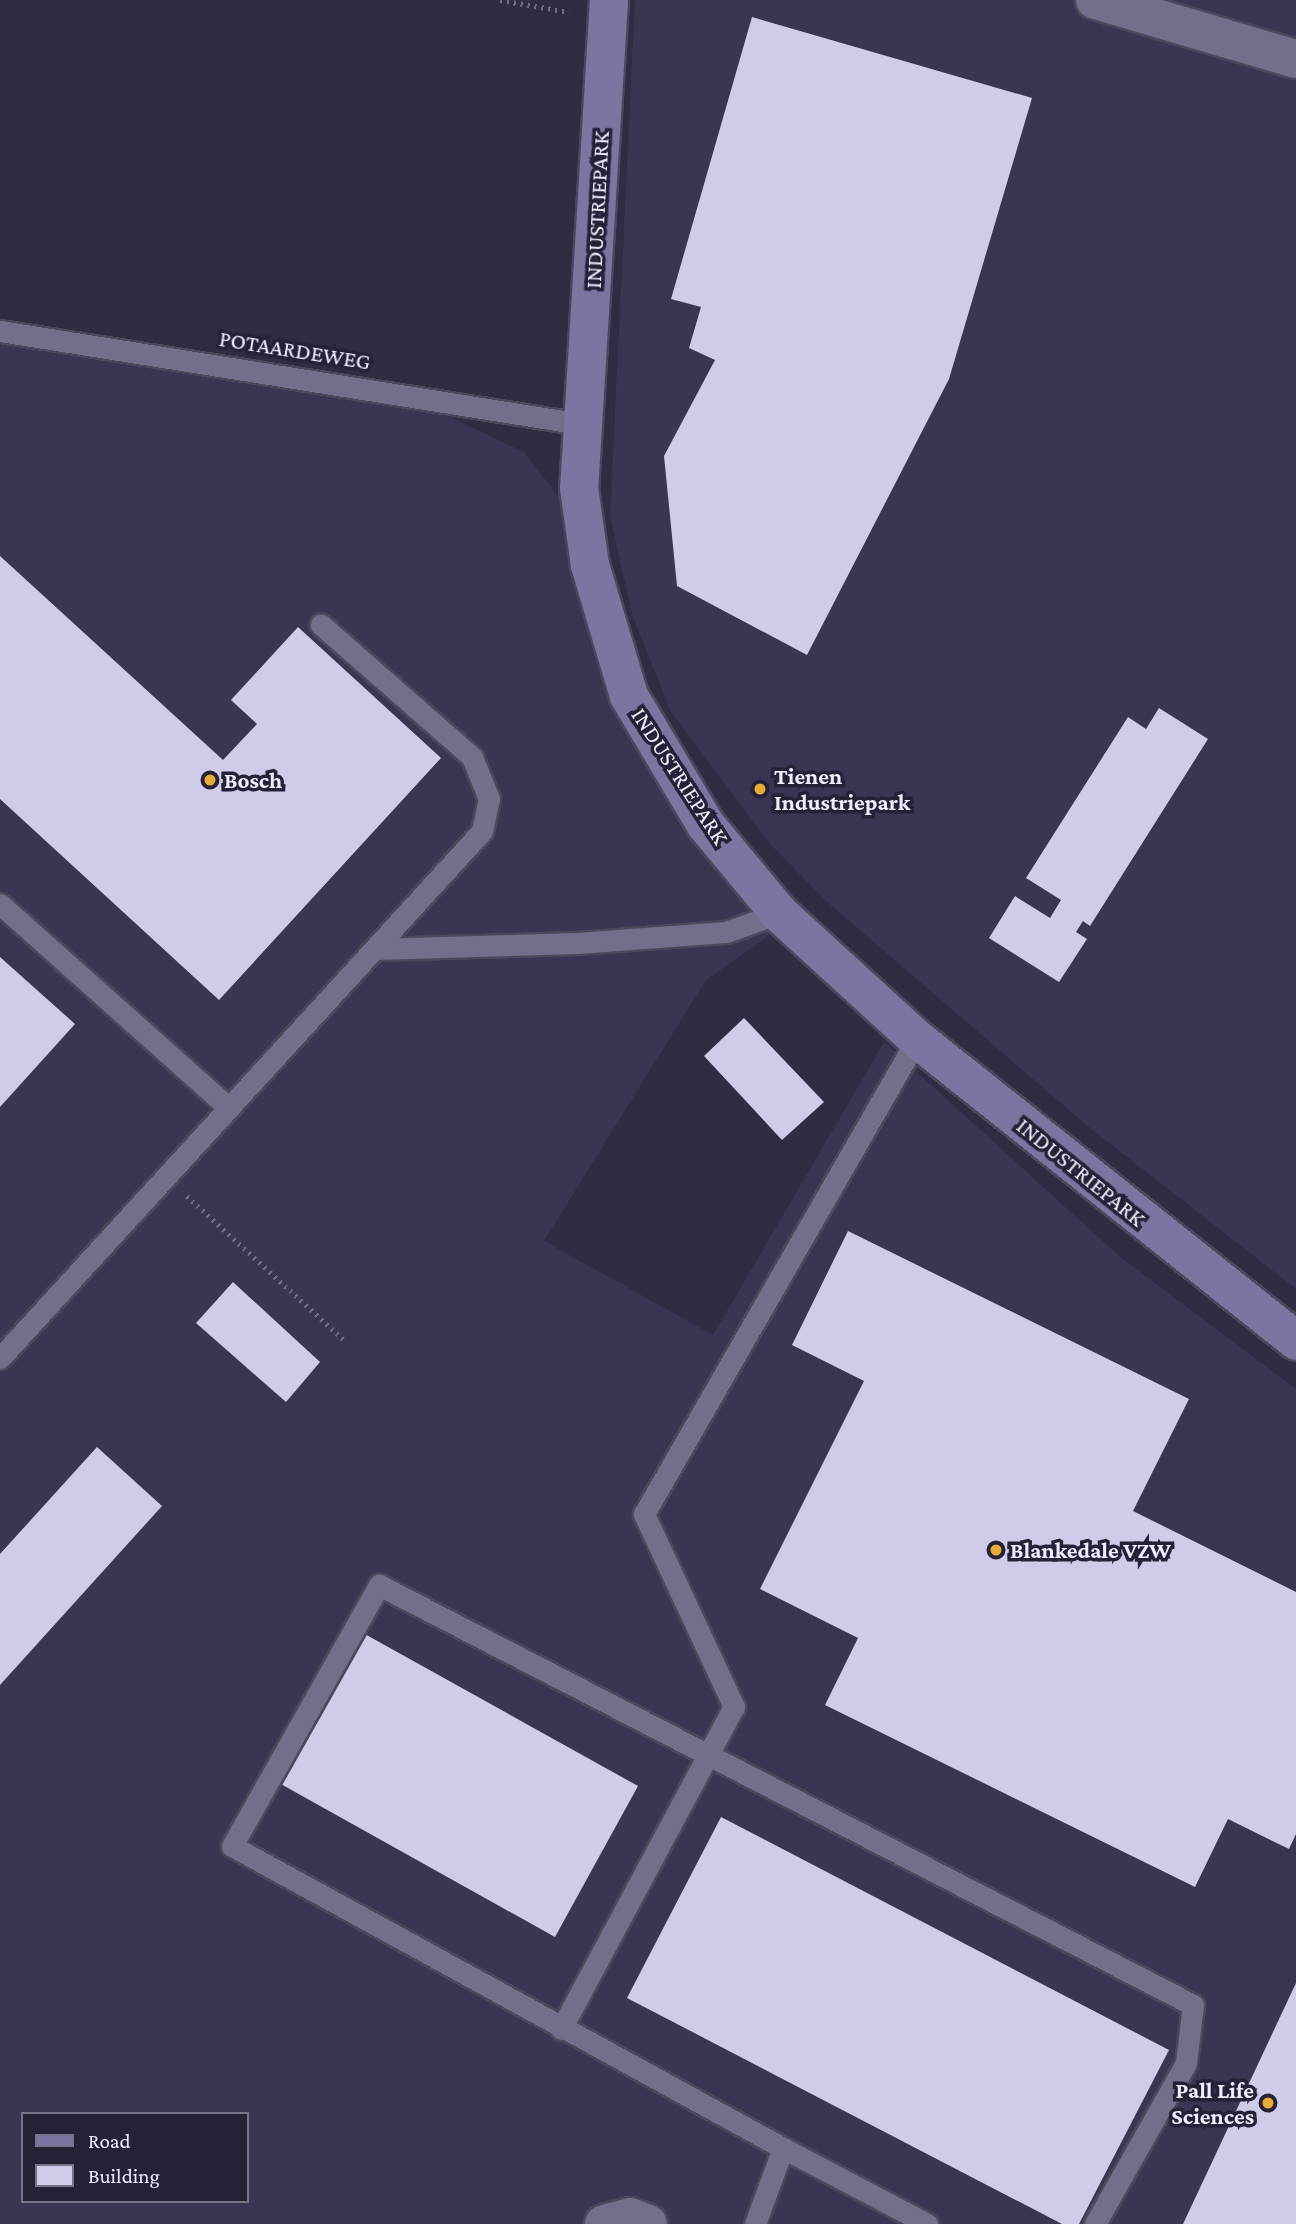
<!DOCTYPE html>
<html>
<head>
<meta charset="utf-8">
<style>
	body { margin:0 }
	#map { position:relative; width:1296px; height:2224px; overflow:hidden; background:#2f2c43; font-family:"Crimson Pro",serif }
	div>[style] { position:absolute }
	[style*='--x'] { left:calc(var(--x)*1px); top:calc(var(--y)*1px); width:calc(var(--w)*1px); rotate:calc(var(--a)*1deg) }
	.built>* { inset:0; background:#393552 }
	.building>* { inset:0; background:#cfcce9 }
	.path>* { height:4.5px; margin-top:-2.25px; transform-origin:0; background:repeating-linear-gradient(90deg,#716e83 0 2px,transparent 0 7px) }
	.roads { filter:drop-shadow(2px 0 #4c485c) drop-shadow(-2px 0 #4c485c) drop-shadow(0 2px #4c485c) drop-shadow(0 -2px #4c485c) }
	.lane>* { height:21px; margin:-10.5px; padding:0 10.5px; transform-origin:10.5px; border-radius:10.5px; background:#726f8a }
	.street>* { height:38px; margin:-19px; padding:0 19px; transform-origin:19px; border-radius:19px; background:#726f8a }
	.secondary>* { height:38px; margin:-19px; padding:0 19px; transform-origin:19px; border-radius:19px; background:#7c75a2 }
	.dots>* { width:19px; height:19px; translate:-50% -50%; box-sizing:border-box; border:4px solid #252238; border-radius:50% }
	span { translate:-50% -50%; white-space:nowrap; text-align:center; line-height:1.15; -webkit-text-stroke:7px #252238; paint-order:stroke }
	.street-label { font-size:23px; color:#efeefd }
	.poi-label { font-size:23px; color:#efeefd; font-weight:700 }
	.left { translate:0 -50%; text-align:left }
	.right { translate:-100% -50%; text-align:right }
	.legend { position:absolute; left:21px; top:2112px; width:228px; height:91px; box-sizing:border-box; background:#252238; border:2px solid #767487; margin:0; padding:9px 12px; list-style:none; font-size:21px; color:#efeefd }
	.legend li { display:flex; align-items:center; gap:14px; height:35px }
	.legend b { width:35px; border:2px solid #767487 }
</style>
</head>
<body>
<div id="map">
	<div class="built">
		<div style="clip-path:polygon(635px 0,1296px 0,1296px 1289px,1090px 1128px,827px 902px,769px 843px,670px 711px,632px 614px,610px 517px)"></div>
		<div style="clip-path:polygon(evenodd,0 339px,420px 403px,524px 452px,559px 497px,591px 647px,678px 814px,773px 933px,706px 980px,544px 1241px,713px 1335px,884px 1042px,1118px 1255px,1296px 1389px,1296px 2224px,0 2224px,0 339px,23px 2114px,247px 2114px,247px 2201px,23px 2201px,23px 2114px)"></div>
	</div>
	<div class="building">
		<div style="clip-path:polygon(752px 17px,1032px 98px,949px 379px,807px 655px,677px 586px,664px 456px,715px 360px,689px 348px,701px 307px,671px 299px)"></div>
		<div style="clip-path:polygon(0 556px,223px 760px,257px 724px,231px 700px,298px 627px,441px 758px,219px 1000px,0 799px)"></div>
		<div style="clip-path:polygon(1159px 708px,1208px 739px,1090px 926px,1083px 921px,1076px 932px,1087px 939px,1059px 982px,989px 938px,1015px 896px,1050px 918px,1061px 900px,1026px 878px,1128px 717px,1146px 729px)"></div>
		<div style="clip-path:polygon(0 957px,75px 1024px,0 1107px)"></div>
		<div style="clip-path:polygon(744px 1018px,824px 1102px,782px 1140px,704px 1056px)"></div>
		<div style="clip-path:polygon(848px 1231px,1189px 1399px,1133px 1511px,1296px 1592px,1296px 1834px,1289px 1849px,1228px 1819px,1195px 1887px,825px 1705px,858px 1638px,760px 1589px,864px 1381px,792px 1345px)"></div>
		<div style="clip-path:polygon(233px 1282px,320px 1362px,286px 1402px,196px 1323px)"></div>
		<div style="clip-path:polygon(97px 1447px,162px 1506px,0 1685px,0 1554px)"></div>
		<div style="clip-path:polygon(363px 1633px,638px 1786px,555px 1937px,279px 1783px)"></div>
		<div style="clip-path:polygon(721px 1817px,1169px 2050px,1079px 2224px,1062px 2224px,627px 1998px)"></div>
		<div style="clip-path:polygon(1296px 1983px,1296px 2224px,1183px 2224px)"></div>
	</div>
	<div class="path">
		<div style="--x:500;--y:0;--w:70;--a:9.9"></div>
		<div style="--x:187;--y:1196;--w:213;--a:42.5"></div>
	</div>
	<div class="roads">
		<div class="lane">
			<div style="--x:0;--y:331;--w:588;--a:9.09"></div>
			<div style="--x:0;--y:904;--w:307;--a:41.7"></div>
			<div style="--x:376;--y:949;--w:201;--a:-1.7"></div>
			<div style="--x:577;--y:943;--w:149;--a:-4.2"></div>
			<div style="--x:726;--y:932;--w:56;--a:-19.7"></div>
			<div style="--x:0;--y:1358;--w:714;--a:-47.55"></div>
			<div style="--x:482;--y:831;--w:33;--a:-78"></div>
			<div style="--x:489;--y:799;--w:45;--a:-112"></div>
			<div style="--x:472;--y:757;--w:201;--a:-138.8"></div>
			<div style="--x:561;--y:2029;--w:366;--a:-61.8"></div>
			<div style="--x:734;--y:1707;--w:213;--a:-115"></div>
			<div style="--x:644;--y:1514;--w:548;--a:-60.11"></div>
			<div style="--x:783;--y:2148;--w:163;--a:27.8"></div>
			<div style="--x:755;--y:2224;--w:81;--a:-69.8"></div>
			<div style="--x:783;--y:2148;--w:628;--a:-151.27"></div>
			<div style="--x:232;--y:1846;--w:300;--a:-60.6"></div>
			<div style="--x:379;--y:1585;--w:916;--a:27.29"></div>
			<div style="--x:1193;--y:2005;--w:58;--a:96.9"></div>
			<div style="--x:1186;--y:2063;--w:185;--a:119.5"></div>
		</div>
		<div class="street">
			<div style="--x:1095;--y:0;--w:209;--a:16.4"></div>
			<div style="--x:604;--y:2224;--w:27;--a:-15"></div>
			<div style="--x:630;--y:2217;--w:19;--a:21"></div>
		</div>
		<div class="secondary">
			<div style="--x:609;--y:0;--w:489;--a:93.5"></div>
			<div style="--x:579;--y:488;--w:78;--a:81.9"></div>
			<div style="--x:590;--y:565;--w:137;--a:73.4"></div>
			<div style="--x:629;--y:696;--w:150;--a:59.2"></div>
			<div style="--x:706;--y:825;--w:114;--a:50.3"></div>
			<div style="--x:779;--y:913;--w:187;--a:42.4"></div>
			<div style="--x:917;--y:1039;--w:485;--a:38.5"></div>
		</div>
	</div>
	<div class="dots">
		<div style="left:210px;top:780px;background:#e7ac36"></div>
		<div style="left:760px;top:789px;background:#e7ac36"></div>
		<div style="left:996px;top:1550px;background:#e7ac36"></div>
		<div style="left:1268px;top:2103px;background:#e7ac36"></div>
	</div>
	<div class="street-label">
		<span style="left:597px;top:210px;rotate:-87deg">INDUSTRIEPARK</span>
		<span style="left:295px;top:350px;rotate:9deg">POTAARDEWEG</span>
		<span style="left:680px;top:776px;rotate:57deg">INDUSTRIEPARK</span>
		<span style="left:1081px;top:1172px;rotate:39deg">INDUSTRIEPARK</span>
	</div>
	<div class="poi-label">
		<span class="left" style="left:774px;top:789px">Tienen<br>Industriepark</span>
		<span class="left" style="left:224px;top:780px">Bosch</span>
		<span class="left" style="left:1010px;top:1550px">Blankedale VZW</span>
		<span class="right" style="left:1254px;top:2103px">Pall Life<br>Sciences</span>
	</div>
	<ul class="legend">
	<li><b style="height:9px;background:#7c75a2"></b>Road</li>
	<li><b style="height:19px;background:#cfcce9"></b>Building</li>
	</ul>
</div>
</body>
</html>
